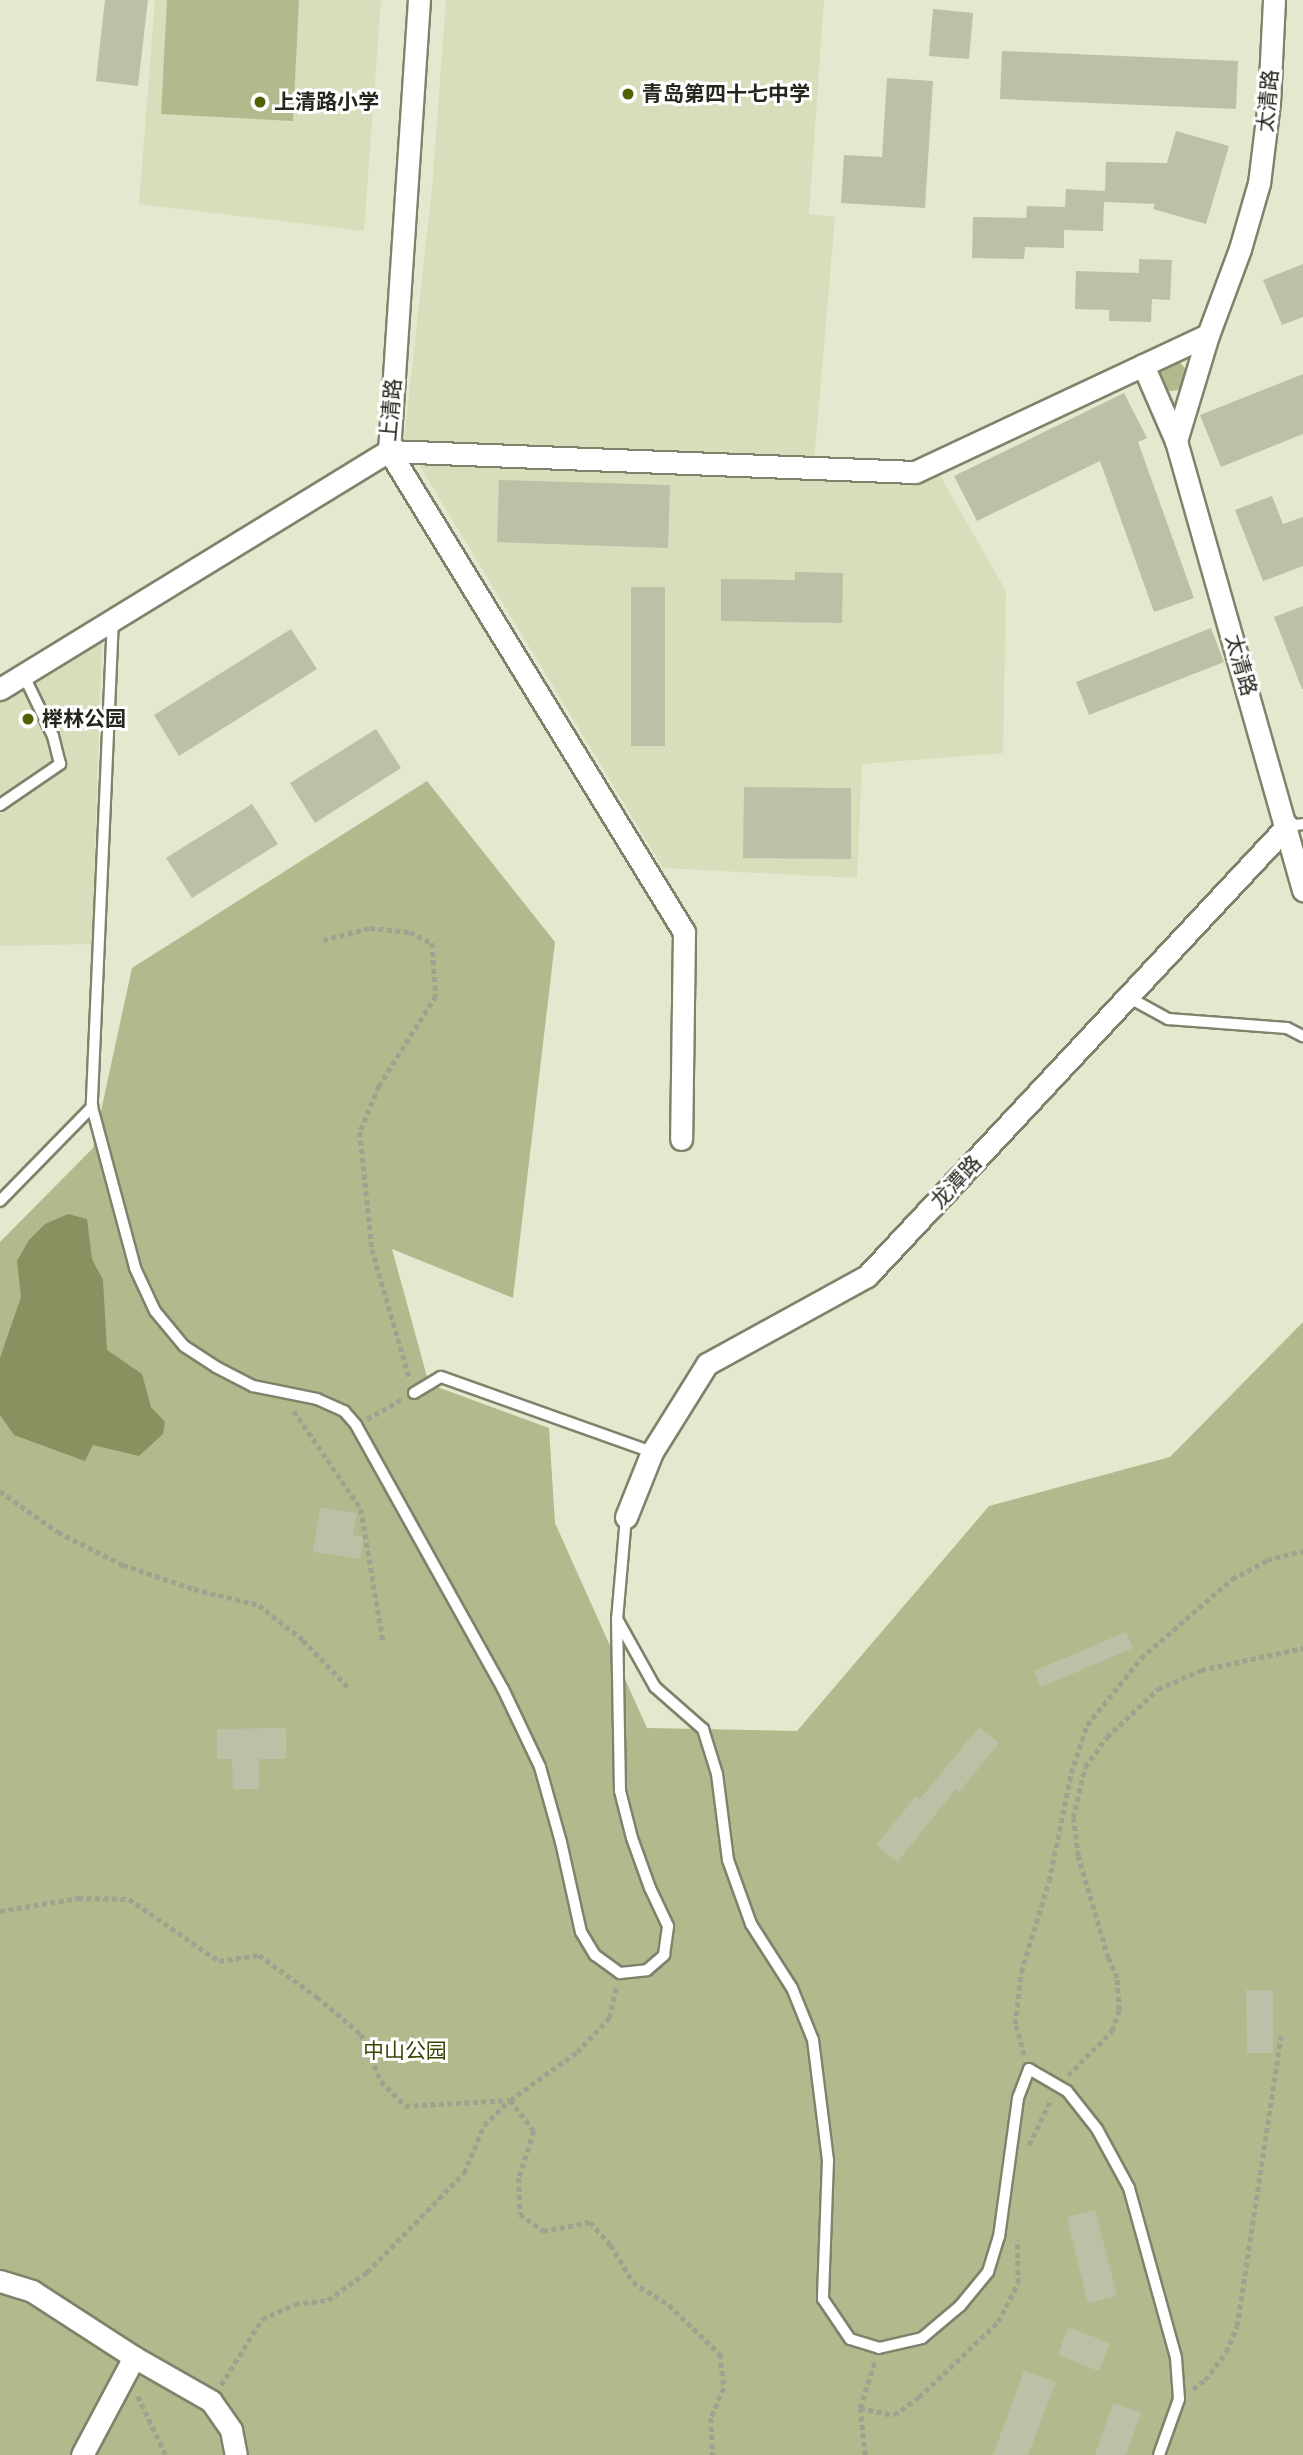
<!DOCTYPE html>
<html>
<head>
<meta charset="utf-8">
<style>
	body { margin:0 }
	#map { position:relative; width:1303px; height:2455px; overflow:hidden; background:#e3e9ce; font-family:"Fira Sans Condensed","Noto Sans SC",sans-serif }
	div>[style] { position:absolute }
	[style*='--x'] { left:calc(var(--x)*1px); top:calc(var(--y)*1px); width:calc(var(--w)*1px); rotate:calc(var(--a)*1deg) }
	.built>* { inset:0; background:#d7debb }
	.green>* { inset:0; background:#b1ba8d }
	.round { border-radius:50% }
	.water>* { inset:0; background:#88915f }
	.building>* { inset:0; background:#bbc1a6 }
	.path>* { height:4.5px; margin-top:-2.25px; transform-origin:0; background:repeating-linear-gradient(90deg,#9ea28e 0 5px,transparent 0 8.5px) }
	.roads { filter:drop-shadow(2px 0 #7e836b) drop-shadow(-2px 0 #7e836b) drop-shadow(0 2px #7e836b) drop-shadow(0 -2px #7e836b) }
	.service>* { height:10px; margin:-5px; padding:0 5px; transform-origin:5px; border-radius:5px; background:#fff }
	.minor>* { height:21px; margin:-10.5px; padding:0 10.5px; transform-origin:10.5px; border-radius:10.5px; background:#fff }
	.dots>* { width:19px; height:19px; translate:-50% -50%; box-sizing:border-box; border:4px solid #fff; border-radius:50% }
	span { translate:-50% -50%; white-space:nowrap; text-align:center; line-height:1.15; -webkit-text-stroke:6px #fff; paint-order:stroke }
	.poi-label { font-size:21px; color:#25271d; font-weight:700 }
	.left { translate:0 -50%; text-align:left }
	.street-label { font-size:21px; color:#25271d }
	.park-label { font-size:21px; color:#3b4303 }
</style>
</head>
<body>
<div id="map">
	<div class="built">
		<div style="clip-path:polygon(155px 0,381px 0,364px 231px,139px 204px)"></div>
		<div style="clip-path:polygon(446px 0,824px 0,809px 214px,835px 217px,814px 462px,934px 465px,1006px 591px,1003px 753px,862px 764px,857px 878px,663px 868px,404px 440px,432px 189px)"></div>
		<div style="clip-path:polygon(102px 634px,92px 944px,0 946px,0 700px)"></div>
	</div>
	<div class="green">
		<div style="clip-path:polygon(167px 0,299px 0,293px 121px,161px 114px)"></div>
		<div class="round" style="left:1157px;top:361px;width:30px;height:30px"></div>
		<div style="clip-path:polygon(427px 781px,555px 942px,513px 1298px,392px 1249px,429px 1384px,549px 1428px,555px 1523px,647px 1728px,797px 1731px,989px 1506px,1170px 1457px,1303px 1322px,1303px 2455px,0 2455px,0 1242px,93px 1148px,132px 968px)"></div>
	</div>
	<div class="water">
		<div style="clip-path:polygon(68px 1214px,87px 1219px,92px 1259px,103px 1280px,107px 1350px,142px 1374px,151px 1407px,165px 1422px,163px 1434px,139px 1456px,93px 1445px,85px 1461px,14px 1435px,0 1415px,0 1358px,21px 1297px,17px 1261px,29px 1240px,45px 1224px)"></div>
	</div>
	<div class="building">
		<div style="clip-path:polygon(105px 0,148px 0,138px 86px,96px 81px)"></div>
		<div style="clip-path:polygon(933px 9px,973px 13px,969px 59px,929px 56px)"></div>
		<div style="clip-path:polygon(1002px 51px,1238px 61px,1236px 109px,1000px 99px)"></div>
		<div style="clip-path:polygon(887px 78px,933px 81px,925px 208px,841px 203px,844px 155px,882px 157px)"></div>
		<div style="clip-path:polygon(1176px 131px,1229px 146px,1206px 224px,1153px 209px,1155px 204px,1104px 202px,1103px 231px,1064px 230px,1064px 248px,1025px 247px,1024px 259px,972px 258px,973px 217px,1026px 218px,1027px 206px,1065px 207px,1066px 189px,1105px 191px,1106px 162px,1167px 163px)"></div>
		<div style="clip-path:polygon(1139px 259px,1172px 260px,1170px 300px,1152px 299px,1151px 322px,1109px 321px,1109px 310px,1075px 309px,1076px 271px,1139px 273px)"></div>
		<div style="clip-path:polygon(1303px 264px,1303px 317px,1282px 325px,1263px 280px)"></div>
		<div style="clip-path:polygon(1303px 374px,1303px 434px,1221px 467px,1200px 415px)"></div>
		<div style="clip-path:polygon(1124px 393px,1147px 438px,1138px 442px,1194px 598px,1154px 612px,1100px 461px,977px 521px,954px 476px)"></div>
		<div style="clip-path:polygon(499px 480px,670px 485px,668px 548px,497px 542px)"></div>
		<div style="clip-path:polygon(1272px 496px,1283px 524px,1303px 517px,1303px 566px,1263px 581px,1235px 510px)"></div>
		<div style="clip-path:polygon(795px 572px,843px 573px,842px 623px,721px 621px,721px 579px,795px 580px)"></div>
		<div style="clip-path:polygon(631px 587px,665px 587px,665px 746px,631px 746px)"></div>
		<div style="clip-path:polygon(1303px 606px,1303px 689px,1302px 689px,1274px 617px)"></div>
		<div style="clip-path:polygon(1211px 628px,1224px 662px,1089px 715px,1076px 682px)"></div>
		<div style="clip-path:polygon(291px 629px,317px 669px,179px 756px,154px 715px)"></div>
		<div style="clip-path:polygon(376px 729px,401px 768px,315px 823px,290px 783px)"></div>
		<div style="clip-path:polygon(744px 787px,851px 788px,851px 859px,743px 858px)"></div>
		<div style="clip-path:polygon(252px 804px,278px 844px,192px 898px,166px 858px)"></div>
		<div style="clip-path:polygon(320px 1508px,357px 1513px,353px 1536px,363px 1537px,360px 1559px,313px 1552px)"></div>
		<div style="clip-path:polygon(1126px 1632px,1133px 1648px,1041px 1687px,1034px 1671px)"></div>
		<div style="clip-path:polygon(979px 1727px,999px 1743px,959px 1792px,956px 1789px,897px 1862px,876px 1845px,916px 1796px,920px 1799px)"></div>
		<div style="clip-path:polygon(286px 1728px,286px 1759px,259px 1759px,259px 1789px,233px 1789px,232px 1759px,217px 1759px,217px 1729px)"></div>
		<div style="clip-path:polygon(1246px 1990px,1273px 1990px,1273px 2053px,1247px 2053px)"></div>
		<div style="clip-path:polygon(1095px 2210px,1117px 2296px,1088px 2303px,1067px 2217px)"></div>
		<div style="clip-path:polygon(1068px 2327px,1110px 2343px,1099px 2371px,1058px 2355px)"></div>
		<div style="clip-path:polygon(1024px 2371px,1056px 2382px,1028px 2455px,993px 2455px)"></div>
		<div style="clip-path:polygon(1113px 2403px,1141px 2413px,1126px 2455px,1095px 2455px)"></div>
	</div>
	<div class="path">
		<div style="--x:323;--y:940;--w:49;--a:-14.3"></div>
		<div style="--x:370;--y:928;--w:40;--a:5.7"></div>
		<div style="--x:410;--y:932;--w:25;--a:27"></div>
		<div style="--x:432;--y:943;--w:53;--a:85.7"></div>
		<div style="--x:436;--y:996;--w:107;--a:122.3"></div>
		<div style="--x:379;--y:1086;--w:50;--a:112.4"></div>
		<div style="--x:360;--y:1132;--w:118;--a:84.1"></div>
		<div style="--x:372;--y:1249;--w:136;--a:73.8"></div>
		<div style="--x:294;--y:1411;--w:119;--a:55.6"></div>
		<div style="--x:361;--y:1509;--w:133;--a:80.5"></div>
		<div style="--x:367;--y:1419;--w:40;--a:-29.7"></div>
		<div style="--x:0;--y:1491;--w:71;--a:35.3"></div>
		<div style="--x:58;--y:1532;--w:73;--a:26.9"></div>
		<div style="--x:123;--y:1565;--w:75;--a:18.7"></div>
		<div style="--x:194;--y:1589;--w:67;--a:13.8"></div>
		<div style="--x:259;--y:1605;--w:56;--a:38.5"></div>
		<div style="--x:303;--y:1640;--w:66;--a:46.2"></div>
		<div style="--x:0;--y:1911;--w:79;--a:-9.5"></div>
		<div style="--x:78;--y:1898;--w:51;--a:1.1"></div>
		<div style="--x:129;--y:1899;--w:109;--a:34.6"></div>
		<div style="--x:219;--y:1961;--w:40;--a:-8.5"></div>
		<div style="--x:259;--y:1955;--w:72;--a:35.9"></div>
		<div style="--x:317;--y:1997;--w:57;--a:40.1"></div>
		<div style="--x:361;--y:2034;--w:51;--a:66.9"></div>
		<div style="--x:381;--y:2081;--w:35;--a:46"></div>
		<div style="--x:405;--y:2106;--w:105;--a:-3.3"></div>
		<div style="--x:510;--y:2100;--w:39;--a:52"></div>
		<div style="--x:534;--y:2131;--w:49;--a:107.7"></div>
		<div style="--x:519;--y:2178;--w:36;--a:88"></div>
		<div style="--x:520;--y:2214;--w:29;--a:36"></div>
		<div style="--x:543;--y:2231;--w:48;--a:-10.8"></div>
		<div style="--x:590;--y:2222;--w:31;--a:48"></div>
		<div style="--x:611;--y:2245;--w:43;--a:59.3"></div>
		<div style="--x:633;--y:2282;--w:43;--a:32.6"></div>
		<div style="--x:669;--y:2305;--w:71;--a:43.9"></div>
		<div style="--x:720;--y:2354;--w:34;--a:83"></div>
		<div style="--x:724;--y:2388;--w:33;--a:113"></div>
		<div style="--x:711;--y:2418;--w:37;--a:87"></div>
		<div style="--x:1024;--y:2055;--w:32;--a:-106"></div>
		<div style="--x:1015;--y:2024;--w:52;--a:-83.4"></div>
		<div style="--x:1021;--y:1972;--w:95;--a:-72.9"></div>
		<div style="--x:1049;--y:1881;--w:110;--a:-78.5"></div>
		<div style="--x:1071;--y:1773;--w:51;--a:-71.6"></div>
		<div style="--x:1087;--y:1725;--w:86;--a:-51.1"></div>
		<div style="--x:1141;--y:1658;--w:121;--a:-41"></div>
		<div style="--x:1232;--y:1579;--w:40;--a:-28"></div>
		<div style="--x:1267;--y:1560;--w:37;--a:-14"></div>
		<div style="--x:1068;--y:2075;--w:62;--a:-45"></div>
		<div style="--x:1112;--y:2031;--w:22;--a:-72"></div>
		<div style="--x:1119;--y:2010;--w:32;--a:-94"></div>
		<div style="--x:1117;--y:1978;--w:22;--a:-114"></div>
		<div style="--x:1108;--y:1958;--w:106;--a:-106.4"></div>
		<div style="--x:1078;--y:1856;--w:38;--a:-97"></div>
		<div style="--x:1073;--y:1818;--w:52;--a:-76.8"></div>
		<div style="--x:1085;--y:1767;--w:37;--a:-54"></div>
		<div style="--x:1107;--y:1737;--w:70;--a:-43.3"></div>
		<div style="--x:1158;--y:1689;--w:47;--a:-23.8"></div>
		<div style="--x:1201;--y:1670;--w:104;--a:-12.2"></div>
		<div style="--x:1029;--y:2145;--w:51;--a:-64.4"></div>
		<div style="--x:221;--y:2385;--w:78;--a:-58.2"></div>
		<div style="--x:262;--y:2319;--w:36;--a:-24"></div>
		<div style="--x:295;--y:2304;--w:33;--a:-7"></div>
		<div style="--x:328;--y:2300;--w:48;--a:-35.7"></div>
		<div style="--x:367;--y:2272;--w:139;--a:-45.6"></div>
		<div style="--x:464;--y:2173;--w:52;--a:-67.4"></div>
		<div style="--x:484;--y:2125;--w:36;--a:-44"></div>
		<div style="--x:510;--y:2100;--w:82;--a:-35.6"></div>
		<div style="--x:577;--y:2052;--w:47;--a:-46.7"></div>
		<div style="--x:609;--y:2018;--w:31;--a:-77"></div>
		<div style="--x:1193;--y:2389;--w:15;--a:-37"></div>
		<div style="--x:1205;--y:2380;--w:35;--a:-53"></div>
		<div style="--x:1226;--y:2352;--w:28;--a:-67"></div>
		<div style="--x:1237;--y:2326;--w:293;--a:-81.4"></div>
		<div style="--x:138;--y:2396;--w:65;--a:64.6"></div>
		<div style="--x:860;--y:2408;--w:35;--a:12"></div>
		<div style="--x:894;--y:2415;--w:31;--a:-36"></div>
		<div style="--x:919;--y:2397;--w:109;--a:-43.5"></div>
		<div style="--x:998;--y:2322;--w:44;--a:-62.9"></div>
		<div style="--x:1018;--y:2283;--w:43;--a:-91.3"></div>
		<div style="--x:865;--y:2455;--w:47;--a:-96.1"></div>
		<div style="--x:860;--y:2408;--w:49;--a:-72.3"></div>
	</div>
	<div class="roads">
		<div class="service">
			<div style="--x:113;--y:618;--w:489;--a:92.5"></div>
			<div style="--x:92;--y:1107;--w:167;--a:75"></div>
			<div style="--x:135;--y:1268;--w:47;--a:65.1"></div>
			<div style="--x:155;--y:1311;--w:45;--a:50.4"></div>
			<div style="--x:184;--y:1346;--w:38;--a:33"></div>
			<div style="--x:216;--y:1367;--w:42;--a:27.2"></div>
			<div style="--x:253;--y:1386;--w:65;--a:11.5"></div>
			<div style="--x:317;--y:1399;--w:30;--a:24"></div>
			<div style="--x:344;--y:1411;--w:18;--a:49"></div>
			<div style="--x:356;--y:1425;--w:302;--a:60.9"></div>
			<div style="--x:503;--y:1689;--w:86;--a:64.6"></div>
			<div style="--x:540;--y:1767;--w:78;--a:74.4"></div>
			<div style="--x:561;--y:1842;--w:92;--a:77.5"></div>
			<div style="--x:581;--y:1932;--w:27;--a:59"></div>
			<div style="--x:595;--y:1955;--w:31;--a:36"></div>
			<div style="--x:620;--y:1973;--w:27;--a:-6"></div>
			<div style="--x:647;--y:1970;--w:23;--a:-41"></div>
			<div style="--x:664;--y:1955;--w:29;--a:-82"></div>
			<div style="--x:668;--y:1926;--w:42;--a:-115.3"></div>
			<div style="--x:650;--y:1888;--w:53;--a:-109.8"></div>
			<div style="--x:632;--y:1838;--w:49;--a:-104.3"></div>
			<div style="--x:620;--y:1791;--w:172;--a:-91"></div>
			<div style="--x:0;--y:805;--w:73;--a:-34.3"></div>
			<div style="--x:60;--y:764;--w:29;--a:-104"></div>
			<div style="--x:53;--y:736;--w:69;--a:-115.8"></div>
			<div style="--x:1287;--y:826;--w:16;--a:-7"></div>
			<div style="--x:1128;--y:997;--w:46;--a:28.8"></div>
			<div style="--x:1168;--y:1019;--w:119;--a:4.3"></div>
			<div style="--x:1287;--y:1028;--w:18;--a:27"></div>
			<div style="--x:0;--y:1201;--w:132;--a:-45.6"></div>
			<div style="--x:414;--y:1393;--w:31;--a:-31"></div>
			<div style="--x:441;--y:1377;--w:224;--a:19.6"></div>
			<div style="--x:626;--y:1517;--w:102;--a:95"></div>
			<div style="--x:617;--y:1619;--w:78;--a:60.8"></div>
			<div style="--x:655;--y:1687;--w:64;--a:41.2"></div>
			<div style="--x:703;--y:1729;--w:47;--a:72.7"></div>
			<div style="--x:717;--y:1774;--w:87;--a:82.7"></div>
			<div style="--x:728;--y:1860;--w:68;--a:70.2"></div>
			<div style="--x:751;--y:1924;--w:76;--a:57.4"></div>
			<div style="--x:792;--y:1988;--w:56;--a:68"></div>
			<div style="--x:813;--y:2040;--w:121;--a:82.9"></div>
			<div style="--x:828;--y:2160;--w:139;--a:92.1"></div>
			<div style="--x:823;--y:2299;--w:48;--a:56"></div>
			<div style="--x:850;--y:2339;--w:30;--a:17"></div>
			<div style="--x:879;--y:2348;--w:44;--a:-13.1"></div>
			<div style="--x:922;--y:2338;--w:50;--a:-40.1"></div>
			<div style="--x:960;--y:2306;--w:44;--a:-50.5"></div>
			<div style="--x:988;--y:2272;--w:37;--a:-73"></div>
			<div style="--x:999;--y:2237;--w:140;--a:-82.2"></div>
			<div style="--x:1018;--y:2098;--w:31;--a:-69"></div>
			<div style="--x:1029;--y:2069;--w:44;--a:30.1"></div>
			<div style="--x:1067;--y:2091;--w:48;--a:51.7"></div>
			<div style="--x:1097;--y:2129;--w:67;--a:61.5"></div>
			<div style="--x:1129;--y:2188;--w:176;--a:74.5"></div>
			<div style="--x:1176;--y:2358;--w:41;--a:85.8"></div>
			<div style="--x:1179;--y:2399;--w:59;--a:109.7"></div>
		</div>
		<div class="minor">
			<div style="--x:1274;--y:0;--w:102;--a:92.8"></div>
			<div style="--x:1269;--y:102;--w:82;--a:97"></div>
			<div style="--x:1259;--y:183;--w:69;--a:106.1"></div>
			<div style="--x:1240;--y:249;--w:92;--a:110.4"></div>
			<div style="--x:1208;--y:335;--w:111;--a:106.8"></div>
			<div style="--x:1176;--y:441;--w:467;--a:74.2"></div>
			<div style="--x:1143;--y:365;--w:83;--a:66.5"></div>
			<div style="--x:389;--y:451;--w:526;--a:2.29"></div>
			<div style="--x:915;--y:472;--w:323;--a:-25.1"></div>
			<div style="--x:389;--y:451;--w:564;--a:58.48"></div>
			<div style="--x:684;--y:932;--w:207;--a:90.8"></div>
			<div style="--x:0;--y:689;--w:456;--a:-31.5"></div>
			<div style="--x:389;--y:451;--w:452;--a:-86.2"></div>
			<div style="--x:626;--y:1517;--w:70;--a:-68.2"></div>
			<div style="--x:652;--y:1452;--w:104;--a:-58"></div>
			<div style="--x:707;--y:1364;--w:183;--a:-28.8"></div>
			<div style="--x:867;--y:1276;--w:616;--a:-46.97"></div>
			<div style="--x:0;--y:2281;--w:34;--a:17"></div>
			<div style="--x:32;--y:2291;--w:121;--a:32.9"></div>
			<div style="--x:134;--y:2357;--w:89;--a:29.7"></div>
			<div style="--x:211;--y:2401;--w:35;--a:55"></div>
			<div style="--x:231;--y:2430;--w:25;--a:79"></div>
			<div style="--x:82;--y:2455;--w:111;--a:-62"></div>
		</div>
	</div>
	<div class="dots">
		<div style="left:628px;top:94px;background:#556000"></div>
		<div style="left:260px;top:102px;background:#556000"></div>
		<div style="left:28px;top:719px;background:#556000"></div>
	</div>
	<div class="poi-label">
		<span class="left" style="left:642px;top:94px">青岛第四十七中学</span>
		<span class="left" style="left:274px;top:102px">上清路小学</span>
		<span class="left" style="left:42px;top:719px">榉林公园</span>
	</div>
	<div class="street-label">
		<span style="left:1268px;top:101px;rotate:-85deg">太清路</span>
		<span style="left:391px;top:410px;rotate:-85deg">上清路</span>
		<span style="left:1241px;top:665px;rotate:74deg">太清路</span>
		<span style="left:956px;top:1182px;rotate:-47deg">龙潭路</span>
	</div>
	<div class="park-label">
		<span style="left:405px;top:2051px">中山公园</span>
	</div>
</div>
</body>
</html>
